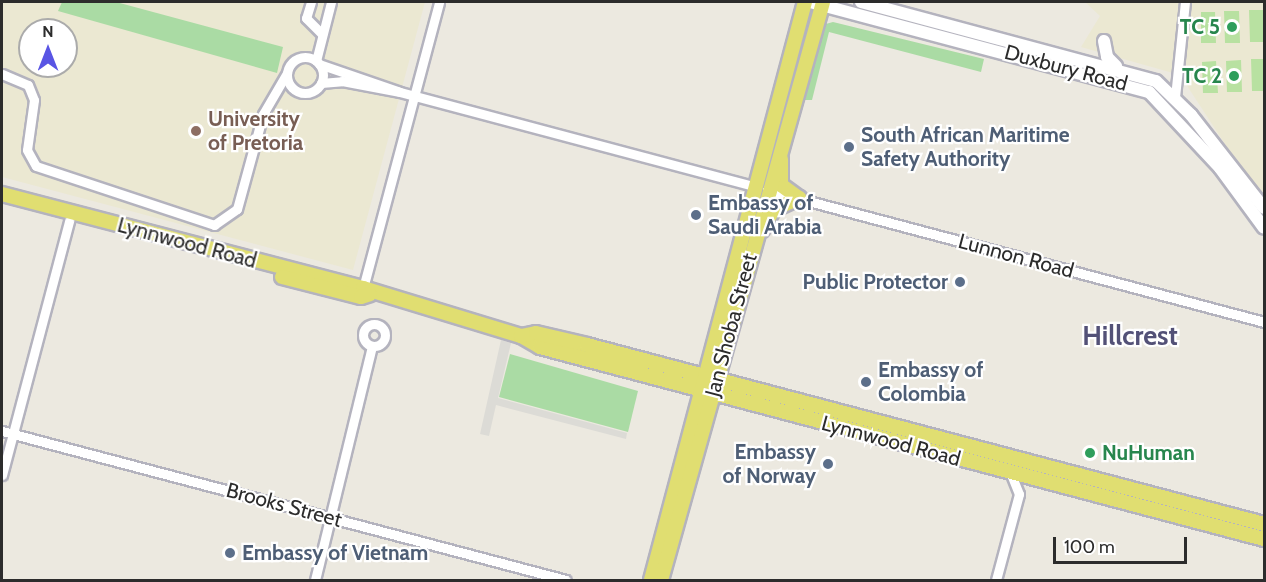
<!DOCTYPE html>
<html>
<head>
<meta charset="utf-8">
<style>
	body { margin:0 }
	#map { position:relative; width:1266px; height:582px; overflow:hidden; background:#ece9e0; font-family:Cabin,sans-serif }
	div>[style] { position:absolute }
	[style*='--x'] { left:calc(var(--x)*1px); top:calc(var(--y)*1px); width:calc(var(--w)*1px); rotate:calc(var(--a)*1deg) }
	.education>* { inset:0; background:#ebe8d2 }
	.green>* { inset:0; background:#aadba4 }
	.pitch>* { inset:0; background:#b8e1a1 }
	.plaza>* { inset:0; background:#dcdbd6 }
	.roads { filter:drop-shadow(2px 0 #b4b3be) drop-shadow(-2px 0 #b4b3be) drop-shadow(0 2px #b4b3be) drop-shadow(0 -2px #b4b3be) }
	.street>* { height:9px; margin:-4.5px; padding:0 4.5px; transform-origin:4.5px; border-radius:4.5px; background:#fff }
	.street>.ring { margin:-4.5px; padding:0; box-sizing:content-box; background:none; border:9px solid #fff; border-radius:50% }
	.secondary>* { height:12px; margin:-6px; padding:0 6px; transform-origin:6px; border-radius:6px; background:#fff }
	.primary>* { height:14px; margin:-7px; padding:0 7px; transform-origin:7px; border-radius:7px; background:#e0de71 }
	.dots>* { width:16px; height:16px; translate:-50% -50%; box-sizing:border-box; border:3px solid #fff; border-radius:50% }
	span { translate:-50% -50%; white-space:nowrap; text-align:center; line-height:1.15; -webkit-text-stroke:4.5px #fff; paint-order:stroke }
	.leisure-label { font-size:21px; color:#27864d; font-weight:700 }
	.right { translate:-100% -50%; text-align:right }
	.left { translate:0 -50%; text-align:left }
	.street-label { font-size:21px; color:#2c2c2c }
	.education-label { font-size:21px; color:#785e54; font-weight:700 }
	.service-label { font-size:21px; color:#4e5e75; font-weight:700 }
	.district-label { font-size:27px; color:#535177; font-weight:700 }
	.frame { position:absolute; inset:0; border:3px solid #2c2c2c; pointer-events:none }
	.north { position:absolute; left:18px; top:18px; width:60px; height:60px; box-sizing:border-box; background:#fff; border:2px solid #ababab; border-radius:50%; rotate:0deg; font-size:16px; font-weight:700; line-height:24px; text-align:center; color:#2c2c2c }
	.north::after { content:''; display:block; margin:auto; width:21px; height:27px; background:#5955e4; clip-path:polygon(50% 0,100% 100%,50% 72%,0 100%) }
	.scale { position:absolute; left:1053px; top:537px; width:134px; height:27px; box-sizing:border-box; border:3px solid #2c2c2c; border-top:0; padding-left:8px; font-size:18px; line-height:21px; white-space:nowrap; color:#2c2c2c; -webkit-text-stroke:4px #fff; paint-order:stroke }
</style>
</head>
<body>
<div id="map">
	<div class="education">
		<div style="clip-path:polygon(evenodd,2px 2px,425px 2px,353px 270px,2px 177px,2px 2px,30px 30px,66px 30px,66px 66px,30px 66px,30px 30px)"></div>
		<div style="clip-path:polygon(1085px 2px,1264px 2px,1264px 204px,1180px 75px,1081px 47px,1100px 16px)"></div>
	</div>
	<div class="green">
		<div style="clip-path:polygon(62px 2px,116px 2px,283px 47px,277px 73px,58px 11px)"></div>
		<div style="clip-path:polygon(833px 22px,984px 59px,981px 72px,829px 32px,812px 100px,803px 100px,798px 96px,822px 25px)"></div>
		<div style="clip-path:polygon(510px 354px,638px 391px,628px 432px,499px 397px)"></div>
	</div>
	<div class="pitch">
		<div style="clip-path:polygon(1249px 10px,1264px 10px,1264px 42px,1250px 42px)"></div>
		<div style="clip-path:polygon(1224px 11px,1239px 11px,1240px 43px,1225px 43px)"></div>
		<div style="clip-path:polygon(1201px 12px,1215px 12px,1216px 43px,1201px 43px)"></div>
		<div style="clip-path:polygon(1251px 59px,1264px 59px,1264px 91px,1252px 91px)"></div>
		<div style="clip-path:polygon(1241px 60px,1242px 92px,1227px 92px,1226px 61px)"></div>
		<div style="clip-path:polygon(1216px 61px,1218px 93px,1203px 93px,1202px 62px)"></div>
	</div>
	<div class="plaza">
		<div style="clip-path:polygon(501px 340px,511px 343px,498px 398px,627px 433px,626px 439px,496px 405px,489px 436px,480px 434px)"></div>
	</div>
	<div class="roads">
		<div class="street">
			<div style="--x:311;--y:2;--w:17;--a:107"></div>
			<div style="--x:306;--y:18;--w:23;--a:45"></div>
			<div class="ring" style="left:287px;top:57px;width:27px;height:27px"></div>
			<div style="--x:316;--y:61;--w:61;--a:-75.7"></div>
			<div style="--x:319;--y:64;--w:83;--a:18.9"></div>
			<div style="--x:2;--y:74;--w:28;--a:23"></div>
			<div style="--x:28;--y:85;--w:16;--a:68"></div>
			<div style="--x:34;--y:100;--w:50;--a:98"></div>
			<div style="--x:27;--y:150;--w:18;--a:61"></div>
			<div style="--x:36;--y:166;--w:188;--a:18.3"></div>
			<div style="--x:214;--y:225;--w:28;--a:-35"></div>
			<div style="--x:237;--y:209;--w:98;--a:-74.7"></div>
			<div style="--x:263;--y:114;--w:48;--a:-59.7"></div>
			<div style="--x:321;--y:83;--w:21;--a:-5"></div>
			<div style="--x:342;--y:81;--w:59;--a:10.7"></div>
			<div style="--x:400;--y:92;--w:366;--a:14.9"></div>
			<div style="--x:1175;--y:97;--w:96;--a:-84"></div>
			<div style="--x:767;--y:190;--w:514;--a:14.87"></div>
			<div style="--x:362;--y:292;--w:300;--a:-75.1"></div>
			<div class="ring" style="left:363px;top:324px;width:13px;height:13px"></div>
			<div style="--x:2;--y:431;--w:583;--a:14.8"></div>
			<div style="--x:2;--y:475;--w:263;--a:-75.2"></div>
			<div style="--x:315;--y:580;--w:241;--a:-76.3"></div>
			<div style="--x:996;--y:580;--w:89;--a:-75"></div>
			<div style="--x:1019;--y:494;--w:22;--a:-112"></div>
		</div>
		<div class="secondary">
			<div style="--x:810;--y:2;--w:351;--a:14.9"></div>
			<div style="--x:1149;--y:92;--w:104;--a:46.9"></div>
			<div style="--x:1220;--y:168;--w:74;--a:53.7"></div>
			<div style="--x:861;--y:2;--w:305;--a:15"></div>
			<div style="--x:1156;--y:81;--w:49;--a:44.2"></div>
			<div style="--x:1191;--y:115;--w:118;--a:51.9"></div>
			<div style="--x:1104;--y:41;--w:16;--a:79"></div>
			<div style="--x:1107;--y:57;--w:13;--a:45"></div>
		</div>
		<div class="primary">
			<div style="--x:781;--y:159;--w:26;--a:90"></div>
			<div style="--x:781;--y:185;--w:22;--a:36"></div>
			<div style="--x:2;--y:194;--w:373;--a:14.6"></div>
			<div style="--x:363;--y:288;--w:165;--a:16.9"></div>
			<div style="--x:521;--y:336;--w:22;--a:30"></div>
			<div style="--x:540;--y:347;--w:749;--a:14.85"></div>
			<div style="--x:762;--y:230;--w:23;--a:-61"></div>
			<div style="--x:773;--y:210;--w:29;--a:-25"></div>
			<div style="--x:282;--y:277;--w:81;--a:14.2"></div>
			<div style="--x:361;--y:297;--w:9;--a:-18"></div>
			<div style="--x:521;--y:336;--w:15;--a:-11"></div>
			<div style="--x:536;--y:333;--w:52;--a:13.2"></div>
			<div style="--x:587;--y:345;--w:700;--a:14.81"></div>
			<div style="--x:651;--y:580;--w:598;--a:-75.08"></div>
			<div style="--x:661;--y:580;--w:600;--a:-74.34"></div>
		</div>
	</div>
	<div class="dots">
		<div style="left:1232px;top:27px;background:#2e9e5b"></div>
		<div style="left:1234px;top:76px;background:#2e9e5b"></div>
		<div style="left:196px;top:131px;background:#8d6e63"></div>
		<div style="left:849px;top:147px;background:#5c6f8a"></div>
		<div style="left:696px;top:215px;background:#5c6f8a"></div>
		<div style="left:960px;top:282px;background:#5c6f8a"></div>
		<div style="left:866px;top:382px;background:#5c6f8a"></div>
		<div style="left:1090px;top:453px;background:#2e9e5b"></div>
		<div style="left:828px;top:464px;background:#5c6f8a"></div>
		<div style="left:230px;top:553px;background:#5c6f8a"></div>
	</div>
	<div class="leisure-label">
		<span class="right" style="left:1220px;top:27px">TC 5</span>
		<span class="right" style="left:1222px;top:76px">TC 2</span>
		<span class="left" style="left:1102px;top:453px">NuHuman</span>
	</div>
	<div class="street-label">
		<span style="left:1066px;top:68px;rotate:15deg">Duxbury Road</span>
		<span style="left:187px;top:243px;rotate:15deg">Lynnwood Road</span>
		<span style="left:1016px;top:256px;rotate:15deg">Lunnon Road</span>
		<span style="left:731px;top:325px;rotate:-75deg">Jan Shoba Street</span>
		<span style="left:891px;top:441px;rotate:15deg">Lynnwood Road</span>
		<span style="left:284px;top:505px;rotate:15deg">Brooks Street</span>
	</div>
	<div class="education-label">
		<span class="left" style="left:208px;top:131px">University<br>of Pretoria</span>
	</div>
	<div class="service-label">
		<span class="left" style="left:861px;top:147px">South African Maritime<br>Safety Authority</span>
		<span class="left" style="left:708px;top:215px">Embassy of<br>Saudi Arabia</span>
		<span class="right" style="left:948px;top:282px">Public Protector</span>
		<span class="left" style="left:878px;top:382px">Embassy of<br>Colombia</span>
		<span class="right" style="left:816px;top:464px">Embassy<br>of Norway</span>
		<span class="left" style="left:242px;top:553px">Embassy of Vietnam</span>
	</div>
	<div class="district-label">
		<span style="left:1130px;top:336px">Hillcrest</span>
	</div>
	<div class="frame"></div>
	<div class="north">N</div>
	<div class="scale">100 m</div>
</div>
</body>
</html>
